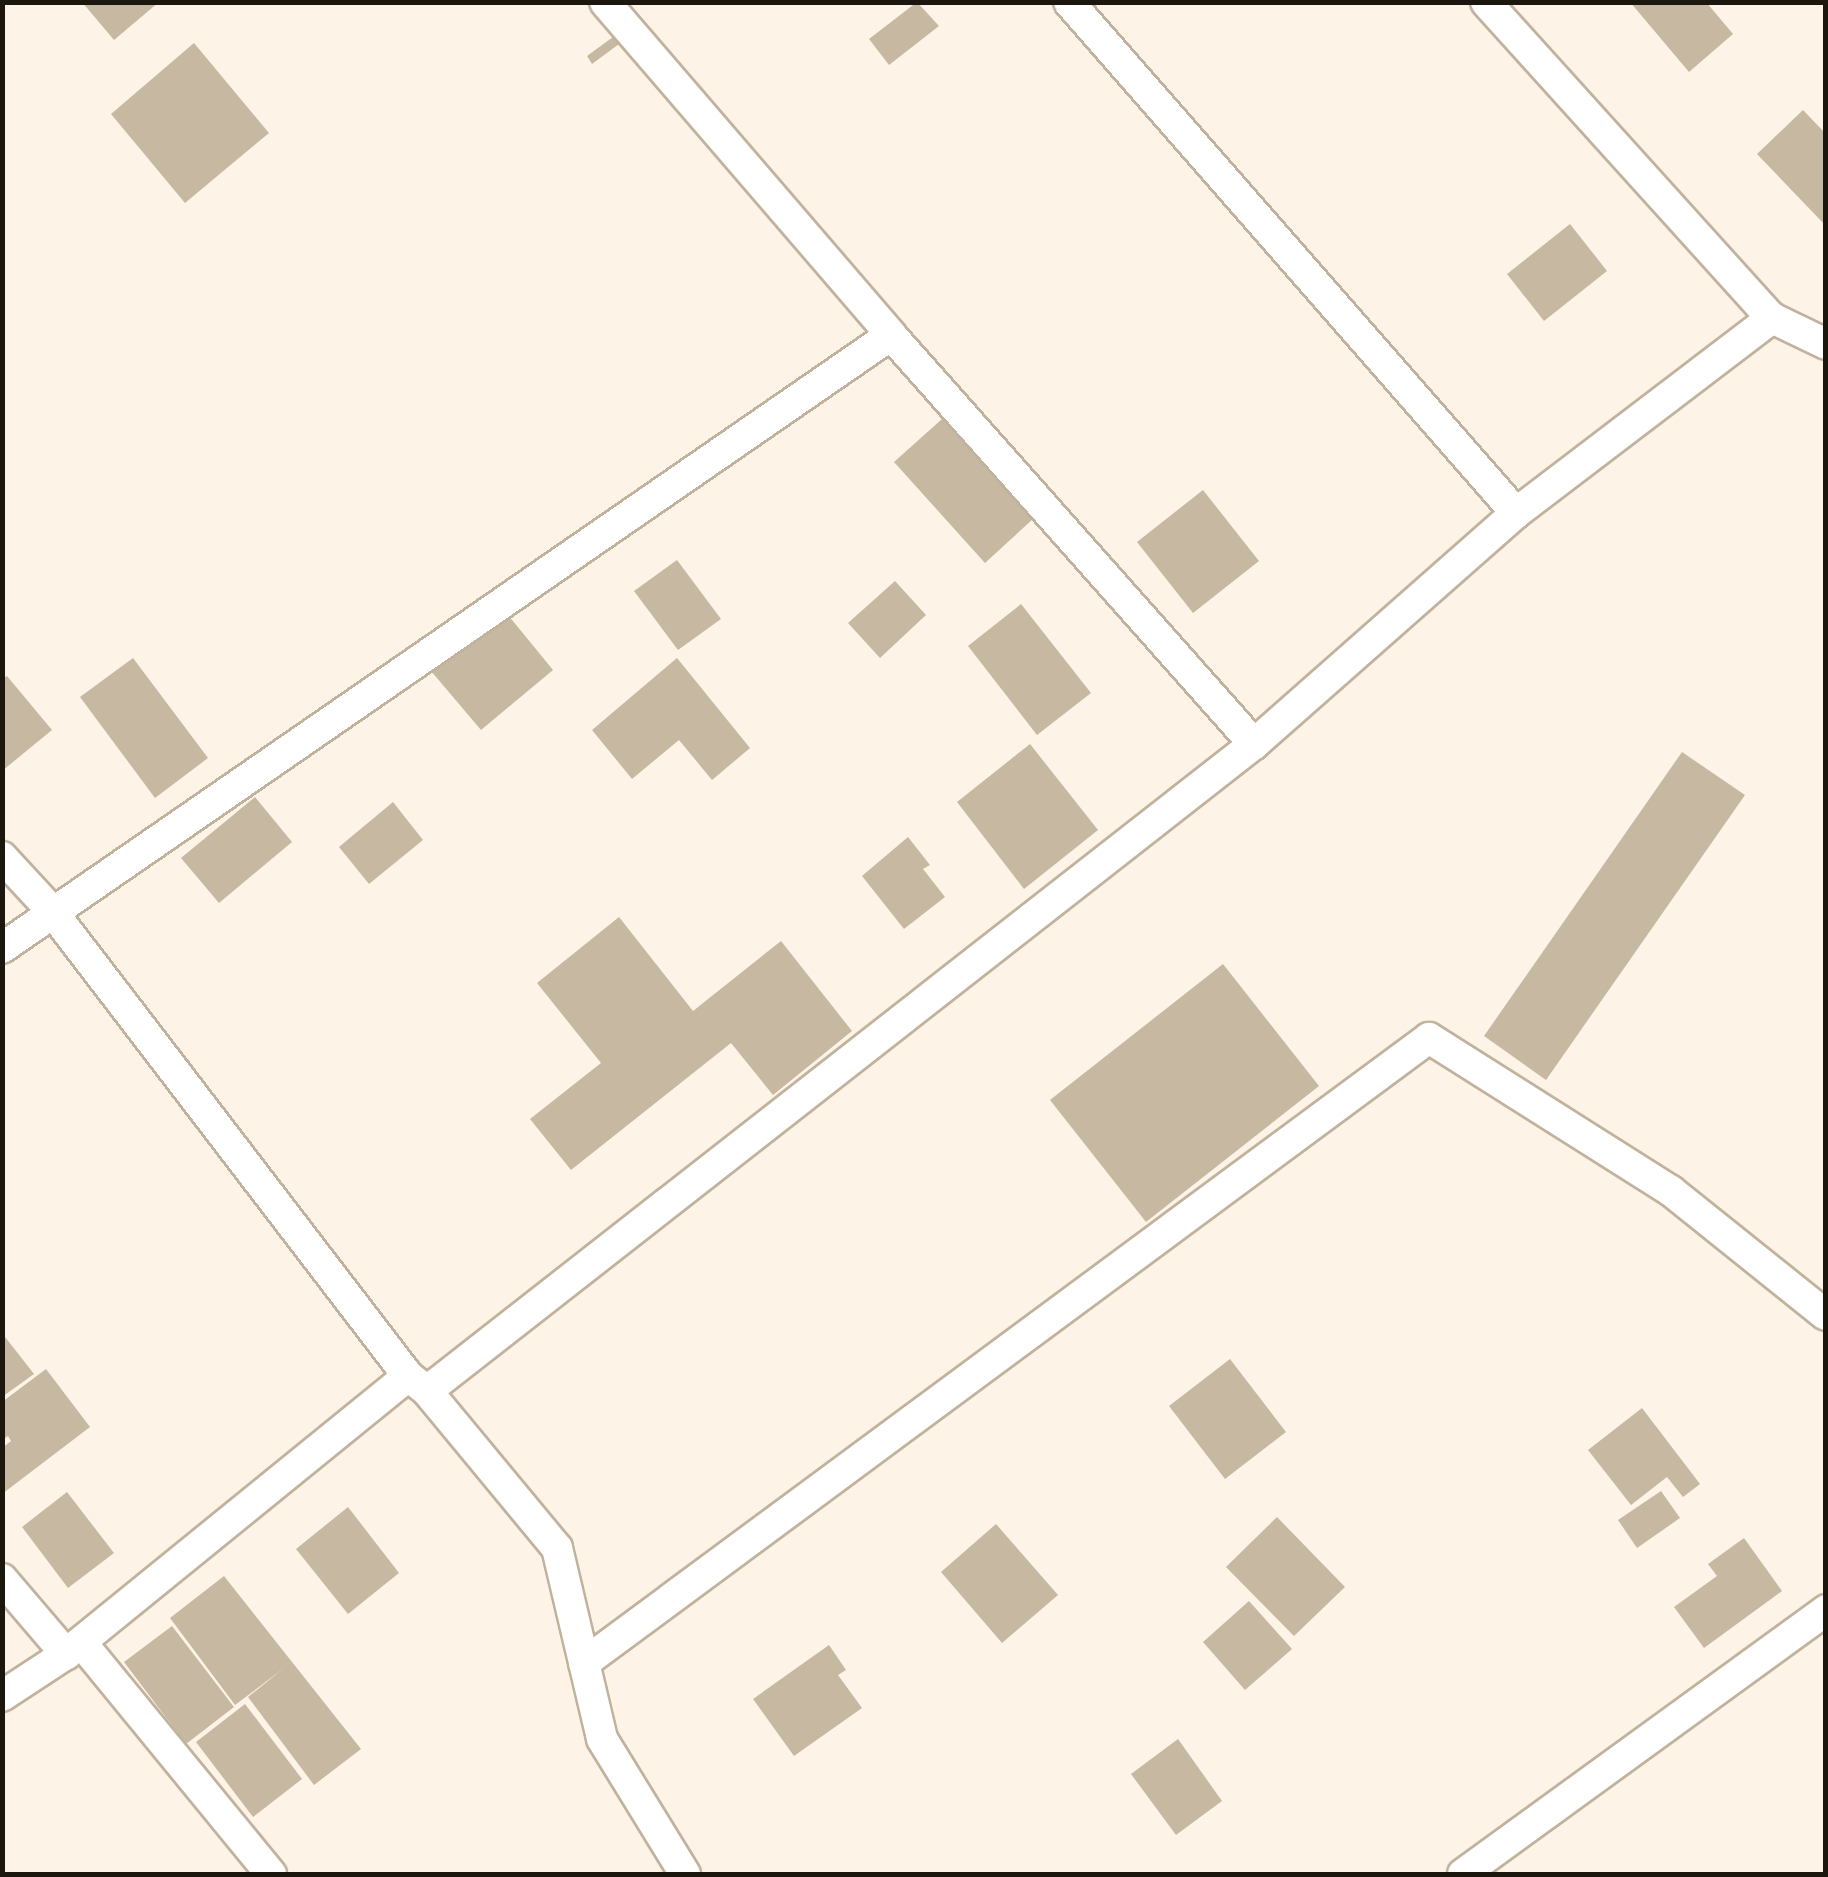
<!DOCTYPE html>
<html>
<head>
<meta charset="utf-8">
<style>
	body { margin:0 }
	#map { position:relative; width:1828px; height:1877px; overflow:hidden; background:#fdf3e6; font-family:Ubuntu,sans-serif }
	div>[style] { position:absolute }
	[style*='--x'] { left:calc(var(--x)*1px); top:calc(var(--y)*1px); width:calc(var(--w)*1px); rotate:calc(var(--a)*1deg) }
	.building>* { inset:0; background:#c7b8a2 }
	.roads { filter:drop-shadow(2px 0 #c1b29d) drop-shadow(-2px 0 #c1b29d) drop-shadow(0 2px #c1b29d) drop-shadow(0 -2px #c1b29d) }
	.street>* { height:30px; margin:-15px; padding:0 15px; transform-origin:15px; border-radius:15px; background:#fff }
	span { translate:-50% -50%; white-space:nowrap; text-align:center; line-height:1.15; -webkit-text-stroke:8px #fff; paint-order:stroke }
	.frame { position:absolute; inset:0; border:5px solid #1b160e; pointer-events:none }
</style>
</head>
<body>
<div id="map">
	<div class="building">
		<div style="clip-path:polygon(82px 2px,159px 2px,114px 40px)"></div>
		<div style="clip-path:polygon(917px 2px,939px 26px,889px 65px,869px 39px)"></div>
		<div style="clip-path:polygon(1630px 2px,1706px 2px,1733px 34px,1689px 72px)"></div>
		<div style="clip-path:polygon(613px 37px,619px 44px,592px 64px,587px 56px)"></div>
		<div style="clip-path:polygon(194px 43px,269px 133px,185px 203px,111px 114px)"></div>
		<div style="clip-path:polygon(1803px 110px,1826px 134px,1826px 226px,1757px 154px)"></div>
		<div style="clip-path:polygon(1570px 224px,1607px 271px,1544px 321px,1507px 274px)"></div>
		<div style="clip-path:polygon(942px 419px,1033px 519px,985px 563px,894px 462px)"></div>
		<div style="clip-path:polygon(1203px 490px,1259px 561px,1193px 613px,1137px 542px)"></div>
		<div style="clip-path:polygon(677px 560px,721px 619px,678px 650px,634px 591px)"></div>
		<div style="clip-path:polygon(895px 581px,926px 615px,880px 658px,848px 623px)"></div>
		<div style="clip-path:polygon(1021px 604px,1091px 693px,1037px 735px,968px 646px)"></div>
		<div style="clip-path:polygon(504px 610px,553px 670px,481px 730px,431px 671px)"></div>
		<div style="clip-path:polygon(133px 658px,208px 758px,155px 798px,80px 697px)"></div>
		<div style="clip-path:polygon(677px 658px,750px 748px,712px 780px,679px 740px,632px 779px,592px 730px)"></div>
		<div style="clip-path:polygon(7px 676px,52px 730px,2px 771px,2px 679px)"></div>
		<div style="clip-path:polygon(1030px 744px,1098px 830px,1024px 889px,957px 802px)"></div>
		<div style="clip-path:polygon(1682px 752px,1745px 795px,1546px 1080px,1484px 1036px)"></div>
		<div style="clip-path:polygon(255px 797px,292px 842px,219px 903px,181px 858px)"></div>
		<div style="clip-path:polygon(393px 802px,423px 840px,369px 884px,339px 847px)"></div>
		<div style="clip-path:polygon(908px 837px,930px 865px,923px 869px,945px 897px,904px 929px,862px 876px)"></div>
		<div style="clip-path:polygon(619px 917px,693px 1011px,781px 941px,852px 1031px,773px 1095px,731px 1043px,571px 1170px,530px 1119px,601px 1063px,537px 983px)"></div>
		<div style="clip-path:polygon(1223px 964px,1319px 1086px,1146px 1222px,1050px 1100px)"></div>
		<div style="clip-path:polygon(2px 1333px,34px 1374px,2px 1397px)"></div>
		<div style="clip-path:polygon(1230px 1359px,1286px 1432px,1225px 1479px,1169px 1406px)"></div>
		<div style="clip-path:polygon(46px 1369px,90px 1427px,2px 1494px,2px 1448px,11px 1441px,8px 1436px,2px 1440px,2px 1402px)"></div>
		<div style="clip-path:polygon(1642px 1408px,1700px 1484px,1683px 1497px,1667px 1477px,1631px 1505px,1588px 1450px)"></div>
		<div style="clip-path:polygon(1661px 1491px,1680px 1518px,1637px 1548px,1618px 1520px)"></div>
		<div style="clip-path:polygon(67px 1492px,114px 1553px,68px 1588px,22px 1527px)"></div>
		<div style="clip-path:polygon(348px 1507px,399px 1573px,348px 1614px,296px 1549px)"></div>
		<div style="clip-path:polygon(1277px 1517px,1345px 1587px,1294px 1636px,1226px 1567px)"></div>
		<div style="clip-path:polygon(996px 1524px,1058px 1595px,1002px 1643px,941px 1572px)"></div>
		<div style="clip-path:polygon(1744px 1538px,1782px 1591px,1704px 1648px,1674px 1607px,1717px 1576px,1708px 1564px)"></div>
		<div style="clip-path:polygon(224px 1576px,361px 1749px,314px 1785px,248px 1697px,284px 1668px,235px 1705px,170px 1618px)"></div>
		<div style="clip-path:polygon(1249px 1601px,1292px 1649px,1245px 1690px,1203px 1642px)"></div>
		<div style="clip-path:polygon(172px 1626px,234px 1707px,186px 1744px,124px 1662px)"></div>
		<div style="clip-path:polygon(829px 1645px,846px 1670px,838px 1675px,862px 1708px,794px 1756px,753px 1699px)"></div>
		<div style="clip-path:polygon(245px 1704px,302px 1779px,253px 1817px,196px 1742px)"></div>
		<div style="clip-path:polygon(1178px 1739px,1222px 1801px,1176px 1835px,1131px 1774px)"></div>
	</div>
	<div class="roads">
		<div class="street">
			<div style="--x:605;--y:2;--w:439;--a:49.3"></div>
			<div style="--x:891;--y:335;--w:547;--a:48.41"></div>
			<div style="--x:1069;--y:2;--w:679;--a:48.82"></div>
			<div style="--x:1486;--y:2;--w:426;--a:47.9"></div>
			<div style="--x:1772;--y:318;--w:60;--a:25.7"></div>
			<div style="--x:2;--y:857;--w:72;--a:47.2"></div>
			<div style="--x:51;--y:910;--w:587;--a:52.54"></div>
			<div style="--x:408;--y:1376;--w:24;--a:38"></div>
			<div style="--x:427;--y:1391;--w:204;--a:50.4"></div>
			<div style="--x:557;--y:1548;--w:196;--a:76.7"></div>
			<div style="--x:602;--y:1739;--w:158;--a:58.4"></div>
			<div style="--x:2;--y:948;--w:1080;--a:-34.59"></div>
			<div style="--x:427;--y:1391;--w:1050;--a:-38.04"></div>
			<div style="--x:1254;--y:744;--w:349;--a:-41.4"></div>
			<div style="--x:1516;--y:513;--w:322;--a:-37.3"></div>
			<div style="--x:2;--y:1579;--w:99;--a:49.5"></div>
			<div style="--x:81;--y:1642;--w:300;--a:50.7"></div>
			<div style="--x:584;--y:1663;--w:1051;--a:-36.49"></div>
			<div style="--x:1429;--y:1038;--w:286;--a:32.3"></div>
			<div style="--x:1671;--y:1191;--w:198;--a:38.7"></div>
			<div style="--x:2;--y:1696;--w:77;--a:-33.3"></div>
			<div style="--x:66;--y:1654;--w:441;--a:-39.1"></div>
			<div style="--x:1463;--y:1874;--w:449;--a:-36"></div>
		</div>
	</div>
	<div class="frame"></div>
</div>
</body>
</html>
